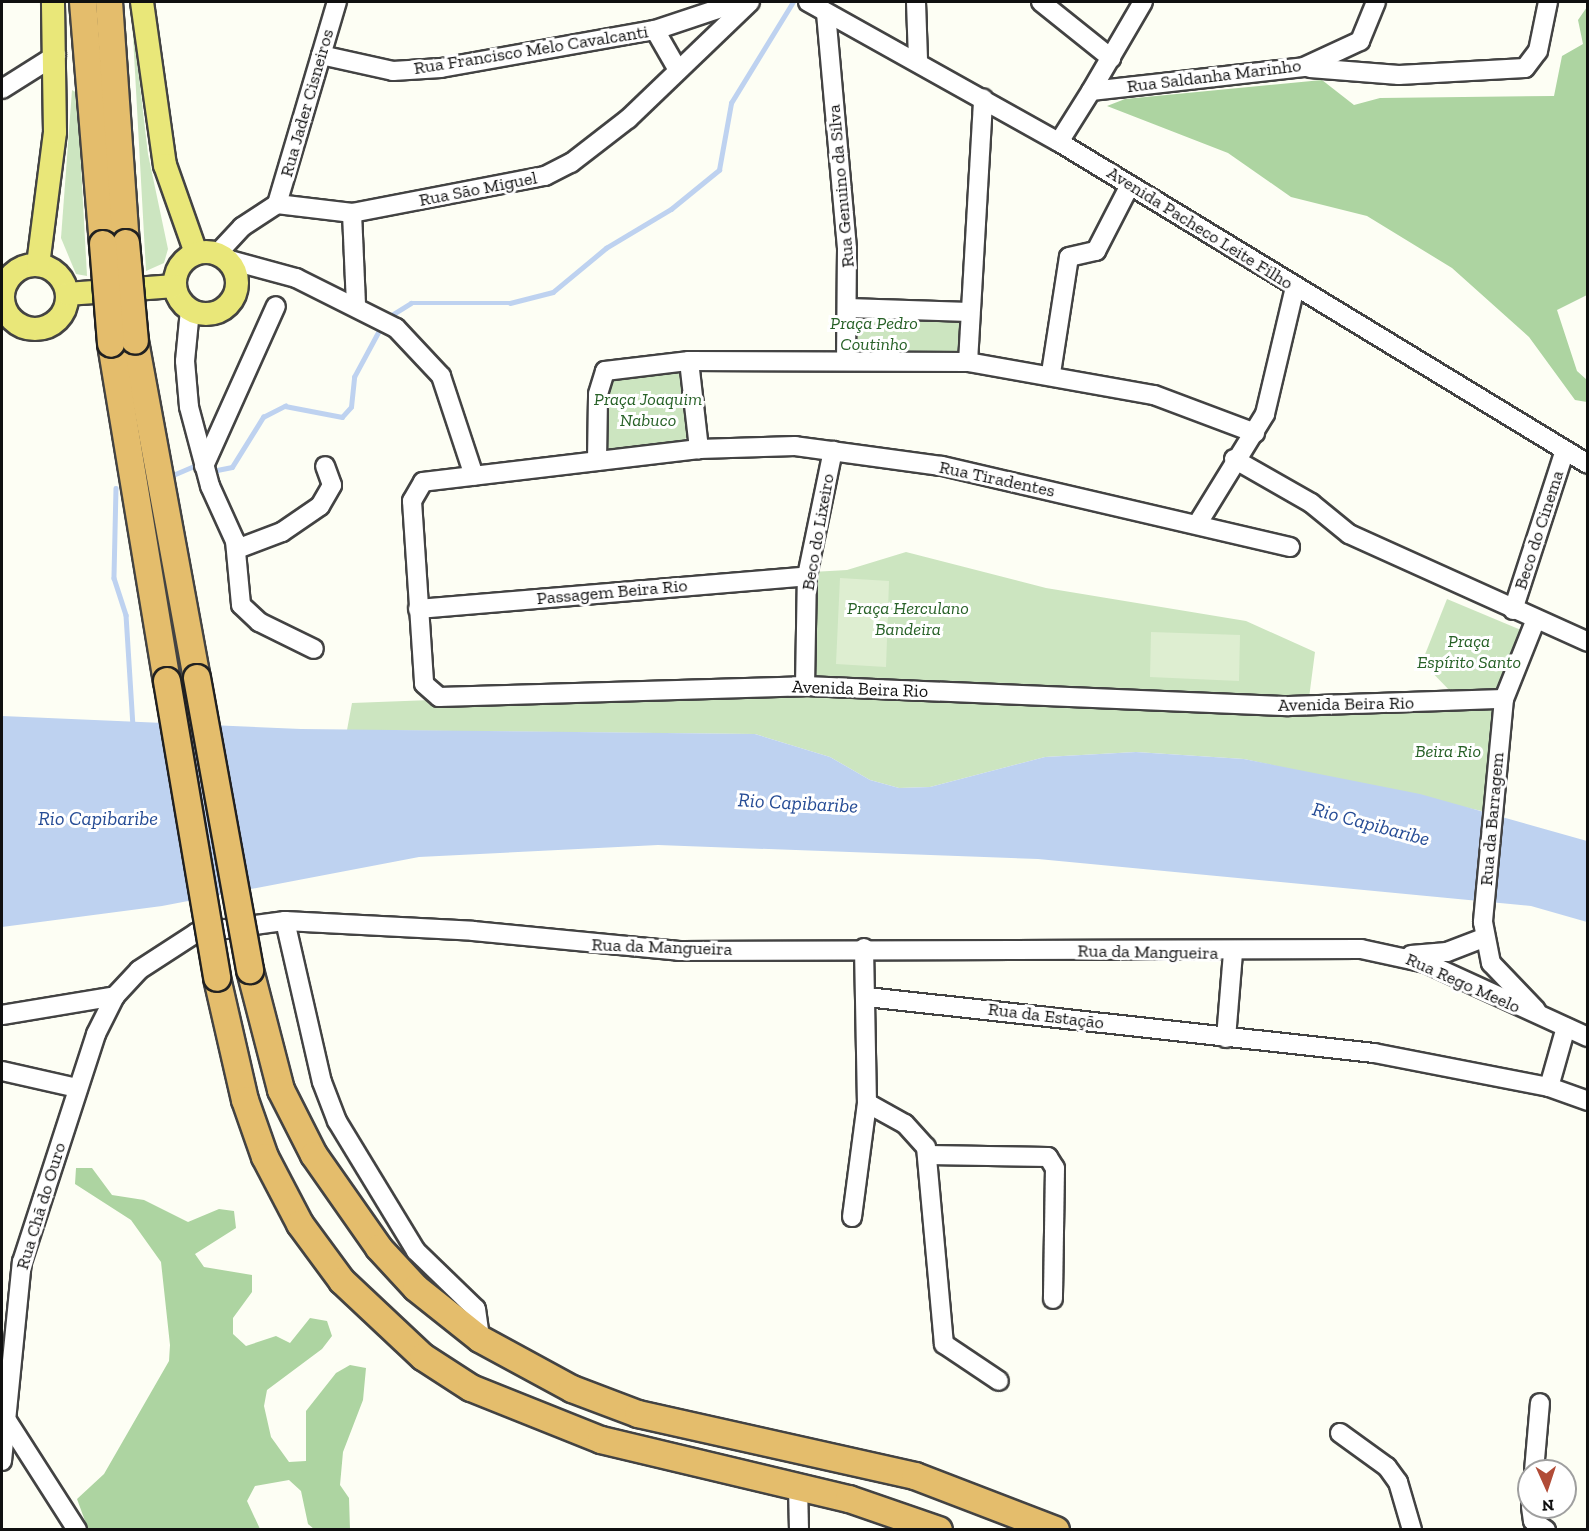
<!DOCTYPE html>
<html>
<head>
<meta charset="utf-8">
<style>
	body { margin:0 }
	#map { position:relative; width:1589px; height:1531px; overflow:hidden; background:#fdfef4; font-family:"Zilla Slab",serif }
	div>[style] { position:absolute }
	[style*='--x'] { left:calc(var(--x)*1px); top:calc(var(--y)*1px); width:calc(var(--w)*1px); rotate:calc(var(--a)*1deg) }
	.green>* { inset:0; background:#cce5c0 }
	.forest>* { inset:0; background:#add4a1 }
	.pitch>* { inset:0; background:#deeed1 }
	.water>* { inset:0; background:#bed2f0 }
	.stream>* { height:4.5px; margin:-2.25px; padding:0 2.25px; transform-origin:2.25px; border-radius:2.25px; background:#bed2f0 }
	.roads { filter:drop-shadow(2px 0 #434343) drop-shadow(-2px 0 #434343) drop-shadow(0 2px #434343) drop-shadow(0 -2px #434343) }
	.minor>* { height:18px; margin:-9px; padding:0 9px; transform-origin:9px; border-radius:9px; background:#fff }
	.major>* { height:22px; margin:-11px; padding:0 11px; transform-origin:11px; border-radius:11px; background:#e9e779 }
	.major>.ring { margin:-11px; padding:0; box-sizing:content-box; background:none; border:22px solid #e9e779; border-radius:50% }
	.highway>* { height:26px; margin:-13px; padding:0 13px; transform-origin:13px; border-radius:13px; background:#e4bd6c }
	.bridges { filter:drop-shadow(2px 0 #212121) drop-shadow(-2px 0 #212121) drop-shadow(0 2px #212121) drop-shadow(0 -2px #212121) }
	.highway-bridge>* { height:26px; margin:-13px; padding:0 13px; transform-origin:13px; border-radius:13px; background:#e4bd6c }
	span { translate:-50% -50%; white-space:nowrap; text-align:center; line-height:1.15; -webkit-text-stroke:6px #fff; paint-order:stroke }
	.street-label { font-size:18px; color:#101010 }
	.park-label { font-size:18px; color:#276127; font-style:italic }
	.water-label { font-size:20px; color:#264c95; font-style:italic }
	.frame { position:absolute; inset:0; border:3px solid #101010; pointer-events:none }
	.north { position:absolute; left:1517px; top:1459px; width:60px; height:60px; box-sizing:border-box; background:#fff; border:2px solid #9f9f9f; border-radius:50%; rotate:177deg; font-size:16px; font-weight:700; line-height:24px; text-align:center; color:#101010 }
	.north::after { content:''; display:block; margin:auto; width:21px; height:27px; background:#b14c37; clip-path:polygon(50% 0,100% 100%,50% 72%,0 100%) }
</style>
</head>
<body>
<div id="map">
	<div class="green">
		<div style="clip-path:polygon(132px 18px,148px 154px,168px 249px,164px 263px,146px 271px)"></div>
		<div style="clip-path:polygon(72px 90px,77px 93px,87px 276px,76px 274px,61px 238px)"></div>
		<div style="clip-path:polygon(849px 308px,968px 312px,968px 362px,846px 358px)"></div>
		<div style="clip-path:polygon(684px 369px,692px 431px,680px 445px,608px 455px,602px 445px,607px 377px)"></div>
		<div style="clip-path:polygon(906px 552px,1046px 588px,1246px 621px,1315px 652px,1309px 698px,813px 680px,812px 572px,847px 570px)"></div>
		<div style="clip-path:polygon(1447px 599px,1521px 630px,1498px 688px,1453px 694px,1422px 662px)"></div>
		<div style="clip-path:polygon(805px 686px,1333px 705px,1504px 699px,1491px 813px,1244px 759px,1136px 752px,1045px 757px,930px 787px,899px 788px,870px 780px,830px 757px,755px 734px,347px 730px,352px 703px)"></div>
	</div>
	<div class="forest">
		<div style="clip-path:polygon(1587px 7px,1587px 295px,1557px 310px,1577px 371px,1587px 380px,1587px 402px,1575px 400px,1529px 337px,1452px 268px,1367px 216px,1291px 197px,1228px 153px,1107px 106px,1125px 99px,1322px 80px,1354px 105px,1380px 98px,1554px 96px,1562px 56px,1583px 44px,1578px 20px)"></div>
		<div style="clip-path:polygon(76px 1168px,92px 1168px,112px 1195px,144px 1200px,188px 1222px,219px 1209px,234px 1211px,236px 1228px,195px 1254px,204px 1267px,252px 1275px,252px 1292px,233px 1318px,233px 1334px,246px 1346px,276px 1336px,290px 1343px,310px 1318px,327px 1321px,332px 1336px,322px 1349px,267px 1390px,264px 1406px,271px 1437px,289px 1462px,306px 1461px,306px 1411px,336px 1373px,350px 1365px,366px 1368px,363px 1400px,343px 1452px,340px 1485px,349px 1498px,350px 1529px,314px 1529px,308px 1524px,301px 1491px,289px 1480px,255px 1486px,247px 1501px,260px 1529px,88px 1529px,77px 1499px,104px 1474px,169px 1361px,170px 1345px,161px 1262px,131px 1220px,75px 1184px)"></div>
	</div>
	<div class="pitch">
		<div style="clip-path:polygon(840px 578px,889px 581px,886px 667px,836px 664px)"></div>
		<div style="clip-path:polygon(1151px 632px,1240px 635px,1239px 681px,1150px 677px)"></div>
	</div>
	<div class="water">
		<div style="clip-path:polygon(2px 716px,301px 729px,755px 734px,830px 757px,870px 780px,899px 788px,930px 787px,1045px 757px,1136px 752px,1244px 759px,1420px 794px,1587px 841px,1587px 922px,1531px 906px,1038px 859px,658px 845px,419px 857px,162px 906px,2px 927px)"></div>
	</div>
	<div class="stream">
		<div style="--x:387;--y:318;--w:28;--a:-32"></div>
		<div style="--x:411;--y:303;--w:99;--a:0"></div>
		<div style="--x:510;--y:303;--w:44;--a:-14.3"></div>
		<div style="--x:553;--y:292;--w:69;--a:-39.7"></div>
		<div style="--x:606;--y:248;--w:76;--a:-31"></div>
		<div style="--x:671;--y:209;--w:62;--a:-39.1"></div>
		<div style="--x:719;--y:170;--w:68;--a:-79.8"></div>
		<div style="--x:731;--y:103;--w:119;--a:-58.5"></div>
		<div style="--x:217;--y:470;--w:15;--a:-11"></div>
		<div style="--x:232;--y:467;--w:59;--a:-58.2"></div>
		<div style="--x:263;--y:417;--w:25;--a:-27"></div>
		<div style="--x:285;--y:406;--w:58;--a:10.9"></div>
		<div style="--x:342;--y:417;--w:13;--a:-48"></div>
		<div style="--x:351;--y:407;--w:30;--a:-84"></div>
		<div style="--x:354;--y:377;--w:59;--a:-61.7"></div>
		<div style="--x:173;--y:475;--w:23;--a:-23"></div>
		<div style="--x:116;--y:488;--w:90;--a:91.3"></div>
		<div style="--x:114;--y:578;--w:39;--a:72"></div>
		<div style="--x:126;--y:615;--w:111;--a:86.4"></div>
	</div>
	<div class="roads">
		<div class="minor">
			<div style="--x:808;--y:2;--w:287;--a:29.2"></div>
			<div style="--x:1059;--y:142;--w:619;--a:31.33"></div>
			<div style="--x:916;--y:2;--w:57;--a:88"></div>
			<div style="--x:1041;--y:2;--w:90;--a:38.7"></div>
			<div style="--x:826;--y:13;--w:237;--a:84.9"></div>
			<div style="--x:847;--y:249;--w:109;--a:90.5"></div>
			<div style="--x:655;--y:30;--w:46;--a:60.1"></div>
			<div style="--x:321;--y:55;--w:74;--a:12.5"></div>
			<div style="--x:393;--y:71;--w:48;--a:-3.6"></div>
			<div style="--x:441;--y:68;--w:217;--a:-10.1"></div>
			<div style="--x:655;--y:30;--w:89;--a:-18.4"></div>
			<div style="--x:1310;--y:68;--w:89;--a:4.5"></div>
			<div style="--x:1399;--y:75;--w:126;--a:-3.2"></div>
			<div style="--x:1525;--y:68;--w:21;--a:-53"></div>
			<div style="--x:1538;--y:51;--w:50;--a:-78.5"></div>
			<div style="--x:2;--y:89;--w:64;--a:-32.2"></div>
			<div style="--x:1091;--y:91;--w:103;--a:-59.7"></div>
			<div style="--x:1059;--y:142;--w:60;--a:-57.9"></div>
			<div style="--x:1091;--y:91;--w:214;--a:-6.4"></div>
			<div style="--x:1304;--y:67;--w:62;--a:-24.9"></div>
			<div style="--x:1360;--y:41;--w:42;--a:-67.7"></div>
			<div style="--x:277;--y:204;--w:76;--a:6.8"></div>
			<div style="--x:352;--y:213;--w:197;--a:-10.9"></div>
			<div style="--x:545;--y:176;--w:29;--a:-27"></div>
			<div style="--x:571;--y:163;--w:72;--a:-37.7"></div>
			<div style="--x:628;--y:119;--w:169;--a:-43.8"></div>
			<div style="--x:277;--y:204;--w:211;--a:-73.5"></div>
			<div style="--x:352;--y:213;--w:92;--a:87.5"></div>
			<div style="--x:217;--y:254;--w:37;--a:-47"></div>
			<div style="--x:242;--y:227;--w:42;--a:-33.3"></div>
			<div style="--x:226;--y:259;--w:73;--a:15.2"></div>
			<div style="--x:296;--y:278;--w:112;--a:26.6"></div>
			<div style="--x:396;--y:328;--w:66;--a:46.8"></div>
			<div style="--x:441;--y:376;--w:105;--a:71.7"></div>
			<div style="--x:849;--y:308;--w:119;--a:1.9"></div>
			<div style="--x:190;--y:310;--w:51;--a:95.6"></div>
			<div style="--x:185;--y:361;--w:46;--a:85"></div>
			<div style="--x:189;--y:407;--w:82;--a:75.1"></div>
			<div style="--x:210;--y:486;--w:60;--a:65.6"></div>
			<div style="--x:235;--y:541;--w:64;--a:84.6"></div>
			<div style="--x:241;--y:605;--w:25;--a:43"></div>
			<div style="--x:259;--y:622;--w:61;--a:26.1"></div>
			<div style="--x:689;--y:361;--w:89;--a:83.5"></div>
			<div style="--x:968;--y:362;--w:264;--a:-86.7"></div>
			<div style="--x:1051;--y:373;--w:117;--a:-81.2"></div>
			<div style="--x:1069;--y:257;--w:28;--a:-13"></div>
			<div style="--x:1096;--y:251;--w:74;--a:-62.7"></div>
			<div style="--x:1234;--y:459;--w:89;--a:29.7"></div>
			<div style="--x:1311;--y:503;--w:49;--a:39.2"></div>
			<div style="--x:1349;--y:534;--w:262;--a:24.3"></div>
			<div style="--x:597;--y:461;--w:67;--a:-89.1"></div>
			<div style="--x:598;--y:394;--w:24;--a:-73"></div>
			<div style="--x:605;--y:371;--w:85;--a:-6.8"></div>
			<div style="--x:689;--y:361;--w:279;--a:0.2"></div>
			<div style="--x:968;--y:362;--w:189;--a:10.1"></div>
			<div style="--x:1154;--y:395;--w:108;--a:20.6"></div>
			<div style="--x:204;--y:466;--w:175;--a:-65.8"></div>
			<div style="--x:1198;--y:523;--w:128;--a:-58.4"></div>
			<div style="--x:1265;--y:414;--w:130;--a:-76.7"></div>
			<div style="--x:1290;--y:547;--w:358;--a:-166.9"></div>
			<div style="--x:941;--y:466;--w:147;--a:-172.2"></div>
			<div style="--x:795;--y:446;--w:96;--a:178.2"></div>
			<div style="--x:699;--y:449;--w:278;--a:173.2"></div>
			<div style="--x:423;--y:482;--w:22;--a:120"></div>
			<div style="--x:412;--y:501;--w:183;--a:86.2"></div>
			<div style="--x:424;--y:684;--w:20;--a:41"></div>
			<div style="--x:439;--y:697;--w:366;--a:-1.7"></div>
			<div style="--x:805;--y:686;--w:484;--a:2.4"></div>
			<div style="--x:1289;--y:706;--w:215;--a:-1.9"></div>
			<div style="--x:237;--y:549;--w:48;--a:-20.7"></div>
			<div style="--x:282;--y:532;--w:46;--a:-34.4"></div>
			<div style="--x:320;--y:506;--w:24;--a:-60"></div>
			<div style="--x:332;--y:485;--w:20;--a:-110"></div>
			<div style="--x:418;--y:609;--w:390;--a:-4.8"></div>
			<div style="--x:1513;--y:610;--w:168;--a:-72"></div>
			<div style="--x:1536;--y:619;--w:86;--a:111.8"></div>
			<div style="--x:1504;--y:699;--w:224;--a:95.4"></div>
			<div style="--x:1483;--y:922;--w:42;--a:79"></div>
			<div style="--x:1491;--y:963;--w:65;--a:46.2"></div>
			<div style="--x:805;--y:686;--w:110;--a:-89"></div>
			<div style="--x:807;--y:576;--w:128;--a:-78.3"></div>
			<div style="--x:285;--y:921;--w:165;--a:77.1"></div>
			<div style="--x:322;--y:1082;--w:42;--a:69"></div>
			<div style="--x:337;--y:1121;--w:152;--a:58.7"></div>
			<div style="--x:416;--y:1251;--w:83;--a:44"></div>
			<div style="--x:476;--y:1309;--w:30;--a:82"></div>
			<div style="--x:864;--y:948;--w:155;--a:88.9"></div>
			<div style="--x:867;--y:1103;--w:43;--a:28.9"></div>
			<div style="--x:905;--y:1124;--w:31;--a:48"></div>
			<div style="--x:926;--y:1147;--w:198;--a:84.8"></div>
			<div style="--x:944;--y:1344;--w:66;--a:33.9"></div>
			<div style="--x:1411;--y:955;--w:36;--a:-5"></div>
			<div style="--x:1447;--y:952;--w:40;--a:-21"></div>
			<div style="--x:867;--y:997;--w:510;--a:6.3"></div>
			<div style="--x:1374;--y:1053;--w:178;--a:11"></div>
			<div style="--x:1549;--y:1087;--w:41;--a:19.7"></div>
			<div style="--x:2;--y:1015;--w:115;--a:-9.5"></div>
			<div style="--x:1226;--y:1038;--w:85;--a:-85.3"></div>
			<div style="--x:2;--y:1071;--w:77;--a:12.8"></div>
			<div style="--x:1549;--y:1087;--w:62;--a:-74.2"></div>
			<div style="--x:928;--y:1155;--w:120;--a:1"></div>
			<div style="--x:1048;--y:1157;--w:13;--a:58"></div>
			<div style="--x:1055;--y:1168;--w:131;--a:90.9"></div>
			<div style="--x:852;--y:1217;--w:115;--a:-82.5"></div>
			<div style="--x:8;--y:1422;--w:128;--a:57.4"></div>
			<div style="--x:1340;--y:1433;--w:58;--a:35.9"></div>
			<div style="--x:1387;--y:1467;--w:19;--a:54"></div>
			<div style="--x:1398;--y:1482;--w:50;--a:73.7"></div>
			<div style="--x:2;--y:1461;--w:200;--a:-84.3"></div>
			<div style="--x:22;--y:1262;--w:240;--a:-72"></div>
			<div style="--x:96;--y:1034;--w:42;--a:-63.4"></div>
			<div style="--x:115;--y:996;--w:35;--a:-47"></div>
			<div style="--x:139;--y:970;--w:68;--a:-33"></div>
			<div style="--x:196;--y:933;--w:90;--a:-7.7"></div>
			<div style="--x:285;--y:921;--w:188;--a:3"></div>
			<div style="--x:473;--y:931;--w:207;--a:5.5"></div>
			<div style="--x:679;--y:951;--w:682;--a:-0.17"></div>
			<div style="--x:1361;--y:949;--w:66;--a:12.2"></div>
			<div style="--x:1426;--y:963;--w:178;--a:24.6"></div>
			<div style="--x:1534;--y:1471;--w:68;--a:-85"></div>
			<div style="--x:798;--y:1486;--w:44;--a:88.7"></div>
			<div style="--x:1531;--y:1507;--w:14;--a:82"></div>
			<div style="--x:1533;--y:1521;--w:16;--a:35"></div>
		</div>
		<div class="major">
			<div style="--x:142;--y:2;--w:165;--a:82"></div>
			<div style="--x:165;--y:165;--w:93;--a:70.6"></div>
			<div class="ring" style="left:175px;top:252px;width:40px;height:40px"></div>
			<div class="ring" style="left:3px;top:265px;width:42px;height:42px"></div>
			<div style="--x:38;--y:265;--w:134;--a:-82.7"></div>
			<div style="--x:55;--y:132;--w:130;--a:-90.9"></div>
			<div style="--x:68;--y:294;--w:106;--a:-4.3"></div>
		</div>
		<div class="highway">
			<div style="--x:83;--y:2;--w:243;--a:85.3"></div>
			<div style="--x:109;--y:2;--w:242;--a:86"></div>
			<div style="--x:135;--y:341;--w:343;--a:79.6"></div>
			<div style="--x:111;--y:344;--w:342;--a:80.6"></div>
			<div style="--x:250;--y:970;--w:124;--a:75.5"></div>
			<div style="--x:281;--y:1090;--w:73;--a:63.1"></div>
			<div style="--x:314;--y:1155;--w:113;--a:55"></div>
			<div style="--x:379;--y:1248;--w:54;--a:47.2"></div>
			<div style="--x:416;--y:1288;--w:82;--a:38.6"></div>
			<div style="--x:480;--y:1339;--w:105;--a:28.5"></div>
			<div style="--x:572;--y:1389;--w:71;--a:20.7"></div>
			<div style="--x:638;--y:1414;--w:284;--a:12.6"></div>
			<div style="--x:915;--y:1476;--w:151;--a:21"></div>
			<div style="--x:217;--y:978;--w:125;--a:77.1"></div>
			<div style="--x:245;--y:1100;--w:60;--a:70.7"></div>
			<div style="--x:265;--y:1157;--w:76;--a:62.4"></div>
			<div style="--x:300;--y:1224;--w:71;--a:53.6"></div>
			<div style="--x:342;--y:1281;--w:111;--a:43.2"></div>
			<div style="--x:423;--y:1357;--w:57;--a:32.9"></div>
			<div style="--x:471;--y:1388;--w:140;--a:21.8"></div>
			<div style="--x:601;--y:1440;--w:255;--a:13.4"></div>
			<div style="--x:849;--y:1499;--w:95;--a:19"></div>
		</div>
	</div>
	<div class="bridges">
		<div class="highway-bridge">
			<div style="--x:126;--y:243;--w:98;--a:84.8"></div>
			<div style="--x:103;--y:244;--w:100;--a:85.4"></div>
			<div style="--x:197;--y:678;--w:297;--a:79.7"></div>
			<div style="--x:167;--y:681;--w:301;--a:80.4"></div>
		</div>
	</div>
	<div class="street-label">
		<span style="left:531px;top:50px;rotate:-9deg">Rua Francisco Melo Cavalcanti</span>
		<span style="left:1214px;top:76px;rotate:-7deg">Rua Saldanha Marinho</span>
		<span style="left:307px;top:103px;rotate:-74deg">Rua Jader Cisneiros</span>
		<span style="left:841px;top:186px;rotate:-95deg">Rua Genuino da Silva</span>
		<span style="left:478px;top:189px;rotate:-11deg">Rua São Miguel</span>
		<span style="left:1200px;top:228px;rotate:32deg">Avenida Pacheco Leite Filho</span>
		<span style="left:997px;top:479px;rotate:12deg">Rua Tiradentes</span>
		<span style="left:1539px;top:530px;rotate:-72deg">Beco do Cinema</span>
		<span style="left:818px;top:532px;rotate:-80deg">Beco do Lixeiro</span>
		<span style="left:612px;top:592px;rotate:-5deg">Passagem Beira Rio</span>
		<span style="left:860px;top:689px;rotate:2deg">Avenida Beira Rio</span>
		<span style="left:1346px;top:704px;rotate:-1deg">Avenida Beira Rio</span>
		<span style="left:1492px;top:819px;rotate:-85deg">Rua da Barragem</span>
		<span style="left:662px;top:947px;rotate:2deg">Rua da Mangueira</span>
		<span style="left:1148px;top:952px;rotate:1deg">Rua da Mangueira</span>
		<span style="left:1463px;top:983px;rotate:24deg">Rua Rego Meelo</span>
		<span style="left:1046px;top:1016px;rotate:7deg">Rua da Estação</span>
		<span style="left:41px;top:1206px;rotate:-73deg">Rua Chã do Ouro</span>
	</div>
	<div class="park-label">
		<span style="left:874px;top:334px">Praça Pedro<br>Coutinho</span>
		<span style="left:648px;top:410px">Praça Joaquim<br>Nabuco</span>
		<span style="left:908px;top:619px">Praça Herculano<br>Bandeira</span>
		<span style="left:1469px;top:652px">Praça<br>Espírito Santo</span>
		<span style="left:1448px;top:751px">Beira Rio</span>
	</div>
	<div class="water-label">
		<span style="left:798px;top:803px;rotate:3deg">Rio Capibaribe</span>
		<span style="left:98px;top:818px">Rio Capibaribe</span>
		<span style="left:1371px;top:824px;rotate:15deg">Rio Capibaribe</span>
	</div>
	<div class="frame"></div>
	<div class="north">N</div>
</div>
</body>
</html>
